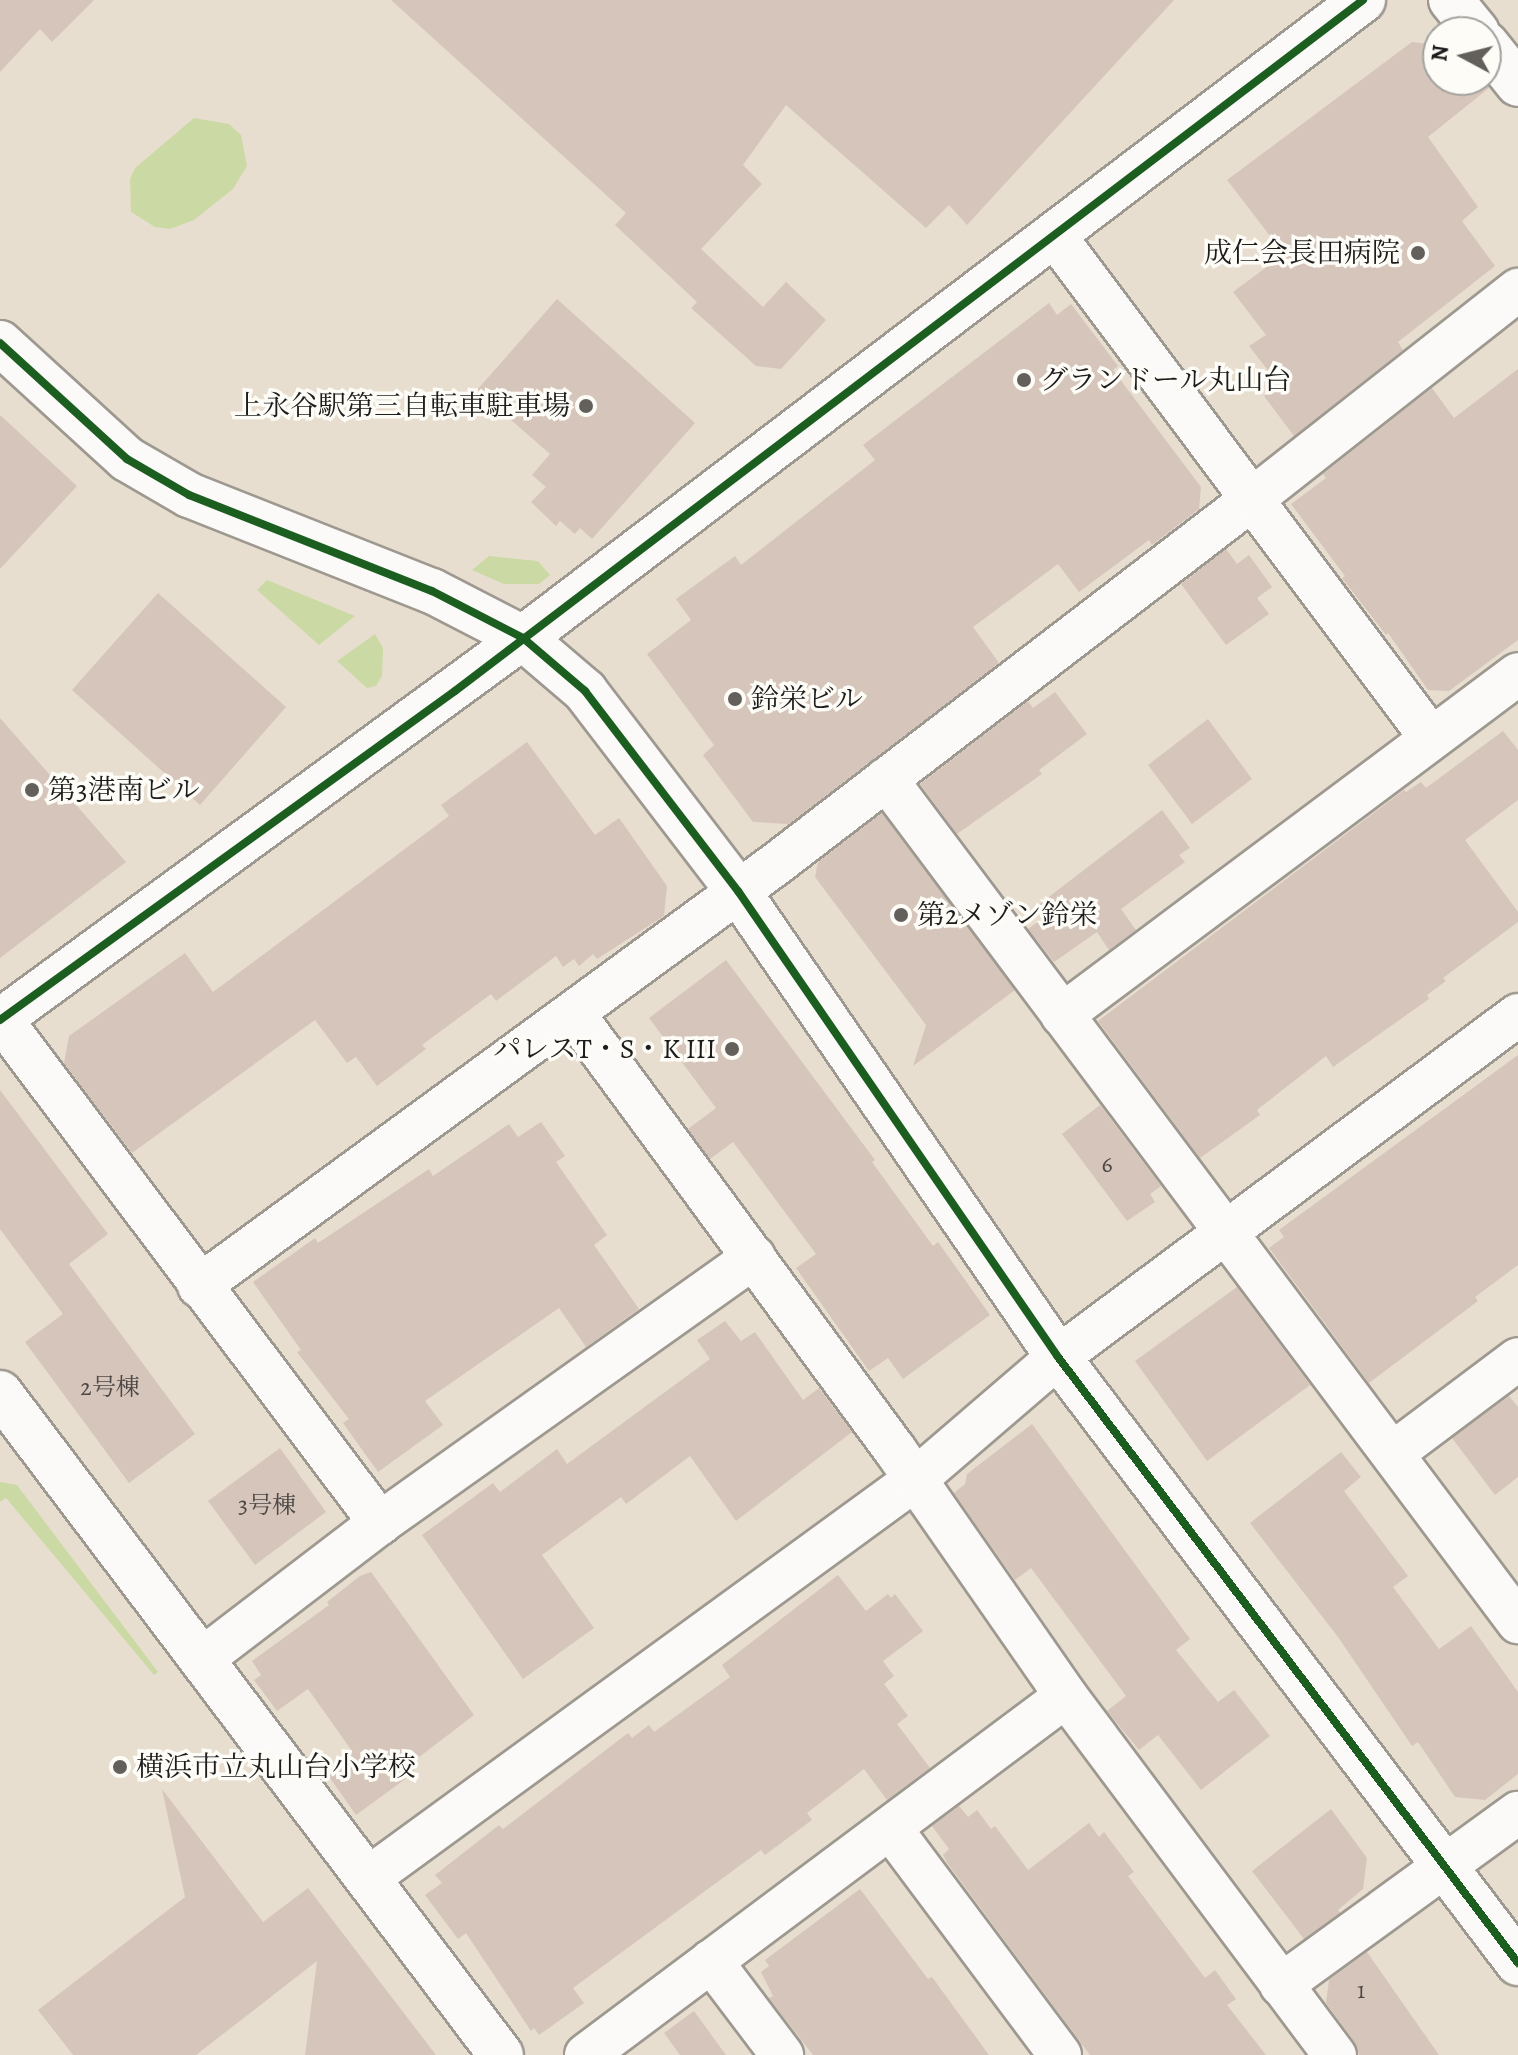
<!DOCTYPE html>
<html>
<head>
<meta charset="utf-8">
<style>
	body { margin:0 }
	#map { position:relative; width:1518px; height:2055px; overflow:hidden; background:#e8ded0; font-family:Alegreya,"Noto Serif JP",serif }
	div>[style] { position:absolute }
	[style*='--x'] { left:calc(var(--x)*1px); top:calc(var(--y)*1px); width:calc(var(--w)*1px); rotate:calc(var(--a)*1deg) }
	.green>* { inset:0; background:#cbdaa4 }
	.building>* { inset:0; background:#d6c5ba }
	.roads { filter:drop-shadow(2px 0 #9e9990) drop-shadow(-2px 0 #9e9990) drop-shadow(0 2px #9e9990) drop-shadow(0 -2px #9e9990) }
	.street>* { height:42px; margin:-21px; padding:0 21px; transform-origin:21px; border-radius:21px; background:#fcfaf8 }
	.secondary>* { height:44px; margin:-22px; padding:0 22px; transform-origin:22px; border-radius:22px; background:#fcfaf8 }
	.cycleway>* { height:8px; margin:-4px; padding:0 4px; transform-origin:4px; border-radius:4px; background:#1b5e20 }
	.dots>* { width:22px; height:22px; translate:-50% -50%; box-sizing:border-box; border:4px solid #fdfcf7; border-radius:50% }
	span { translate:-50% -50%; white-space:nowrap; text-align:center; line-height:1.15; -webkit-text-stroke:7px #fdfcf7; paint-order:stroke }
	.number-label { font-size:24px; color:#4c4845 }
	.number-label span { -webkit-text-stroke-width:0 }
	.poi-label { font-size:28px; color:#1c1c1c }
	.right { translate:-100% -50%; text-align:right }
	.left { translate:0 -50%; text-align:left }
	.north { position:absolute; left:1422px; top:16px; width:80px; height:80px; box-sizing:border-box; background:#fdfcf7; border:2px solid #a3a29f; border-radius:50%; rotate:277deg; font-size:22px; font-weight:700; line-height:32px; text-align:center; color:#1c1c1c }
	.north::after { content:''; display:block; margin:auto; width:28px; height:36px; background:#63605b; clip-path:polygon(50% 0,100% 100%,50% 72%,0 100%) }
</style>
</head>
<body>
<div id="map">
	<div class="green">
		<div style="clip-path:polygon(194px 118px,229px 124px,241px 135px,247px 166px,233px 189px,194px 220px,170px 229px,155px 227px,131px 212px,130px 179px,135px 168px)"></div>
		<div style="clip-path:polygon(489px 556px,538px 561px,550px 575px,539px 584px,504px 584px,472px 570px)"></div>
		<div style="clip-path:polygon(267px 580px,355px 616px,319px 645px,257px 590px)"></div>
		<div style="clip-path:polygon(375px 634px,383px 648px,382px 676px,376px 686px,367px 688px,337px 661px)"></div>
		<div style="clip-path:polygon(0 1482px,17px 1485px,158px 1672px,154px 1675px,6px 1498px,0 1502px)"></div>
	</div>
	<div class="building">
		<div style="clip-path:polygon(0 0,94px 0,52px 42px,40px 29px,0 72px)"></div>
		<div style="clip-path:polygon(391px 0,1174px 0,967px 225px,949px 205px,926px 228px,786px 105px,743px 165px,762px 184px,701px 249px,763px 307px,786px 282px,826px 320px,781px 369px,756px 366px,691px 308px,697px 302px,615px 225px,626px 213px)"></div>
		<div style="clip-path:polygon(1412px 42px,1438px 45px,1438px 80px,1483px 80px,1489px 88px,1428px 137px,1478px 207px,1462px 221px,1495px 266px,1398px 342px,1403px 350px,1294px 436px,1264px 396px,1272px 389px,1263px 378px,1270px 373px,1249px 346px,1266px 335px,1233px 292px,1284px 254px,1227px 180px)"></div>
		<div style="clip-path:polygon(557px 299px,695px 423px,592px 539px,580px 528px,575px 534px,560px 521px,556px 526px,531px 502px,546px 487px,532px 475px,550px 454px,477px 390px)"></div>
		<div style="clip-path:polygon(1049px 303px,1057px 315px,1071px 304px,1118px 366px,1113px 370px,1201px 487px,1199px 509px,1152px 545px,1149px 540px,1079px 592px,1058px 564px,973px 627px,999px 663px,789px 824px,753px 822px,703px 755px,714px 745px,647px 654px,691px 620px,676px 599px,735px 556px,741px 565px,875px 460px,863px 445px)"></div>
		<div style="clip-path:polygon(1518px 369px,1518px 640px,1449px 691px,1428px 690px,1388px 633px,1386px 635px,1342px 578px,1345px 576px,1291px 504px,1326px 478px,1323px 474px,1432px 388px,1454px 418px)"></div>
		<div style="clip-path:polygon(0 415px,77px 486px,0 569px)"></div>
		<div style="clip-path:polygon(1226px 549px,1237px 564px,1249px 555px,1272px 587px,1257px 598px,1269px 614px,1226px 645px,1181px 584px)"></div>
		<div style="clip-path:polygon(158px 593px,286px 707px,200px 805px,72px 690px)"></div>
		<div style="clip-path:polygon(1055px 692px,1087px 734px,1039px 770px,1042px 774px,957px 834px,920px 784px,1028px 701px,1033px 708px)"></div>
		<div style="clip-path:polygon(0 718px,126px 862px,0 958px)"></div>
		<div style="clip-path:polygon(1208px 719px,1252px 779px,1192px 824px,1148px 765px)"></div>
		<div style="clip-path:polygon(1503px 731px,1518px 750px,1518px 800px,1465px 840px,1518px 912px,1518px 922px,1443px 978px,1446px 981px,1427px 995px,1429px 999px,1333px 1067px,1326px 1056px,1257px 1110px,1260px 1115px,1200px 1158px,1098px 1021px,1404px 790px,1406px 792px,1421px 782px,1426px 788px)"></div>
		<div style="clip-path:polygon(527px 742px,595px 835px,619px 818px,667px 886px,664px 916px,597px 959px,593px 954px,579px 966px,574px 959px,563px 967px,556px 956px,496px 1001px,491px 994px,422px 1045px,426px 1049px,377px 1086px,356px 1057px,347px 1063px,315px 1020px,132px 1153px,64px 1063px,69px 1036px,185px 953px,213px 992px,449px 816px,441px 805px)"></div>
		<div style="clip-path:polygon(1162px 810px,1190px 848px,1179px 855px,1185px 862px,1121px 909px,1136px 930px,1109px 950px,1097px 932px,1054px 962px,1028px 929px,1045px 917px,1037px 906px)"></div>
		<div style="clip-path:polygon(882px 813px,1015px 990px,913px 1066px,926px 1025px,815px 877px,818px 862px)"></div>
		<div style="clip-path:polygon(726px 960px,875px 1160px,872px 1162px,933px 1246px,938px 1242px,990px 1315px,903px 1379px,888px 1358px,869px 1371px,796px 1268px,816px 1254px,733px 1142px,710px 1159px,688px 1129px,716px 1108px,649px 1018px)"></div>
		<div style="clip-path:polygon(1518px 1055px,1518px 1265px,1475px 1297px,1478px 1301px,1369px 1383px,1269px 1248px,1284px 1237px,1279px 1230px)"></div>
		<div style="clip-path:polygon(0 1090px,108px 1234px,69px 1264px,195px 1434px,129px 1483px,25px 1342px,63px 1314px,0 1229px)"></div>
		<div style="clip-path:polygon(1100px 1105px,1161px 1186px,1150px 1194px,1155px 1202px,1127px 1221px,1062px 1134px)"></div>
		<div style="clip-path:polygon(541px 1122px,565px 1156px,556px 1162px,607px 1235px,594px 1245px,639px 1309px,586px 1347px,559px 1308px,425px 1401px,443px 1425px,378px 1472px,343px 1423px,349px 1419px,297px 1352px,301px 1350px,253px 1282px,315px 1238px,318px 1243px,429px 1169px,433px 1176px,509px 1124px,518px 1137px)"></div>
		<div style="clip-path:polygon(1237px 1287px,1310px 1385px,1207px 1461px,1135px 1361px)"></div>
		<div style="clip-path:polygon(725px 1321px,741px 1341px,755px 1332px,803px 1400px,819px 1388px,852px 1432px,736px 1521px,690px 1456px,626px 1504px,621px 1497px,542px 1555px,594px 1628px,523px 1679px,422px 1535px,493px 1483px,500px 1492px,557px 1449px,567px 1464px,710px 1359px,697px 1340px)"></div>
		<div style="clip-path:polygon(1509px 1396px,1518px 1407px,1518px 1477px,1495px 1495px,1452px 1438px)"></div>
		<div style="clip-path:polygon(1032px 1424px,1190px 1639px,1176px 1650px,1218px 1702px,1234px 1690px,1270px 1736px,1201px 1790px,1158px 1735px,1139px 1750px,1107px 1711px,1126px 1696px,1031px 1568px,1015px 1580px,954px 1493px,965px 1484px,967px 1474px)"></div>
		<div style="clip-path:polygon(280px 1448px,326px 1512px,255px 1565px,208px 1501px)"></div>
		<div style="clip-path:polygon(1341px 1452px,1361px 1477px,1344px 1491px,1408px 1576px,1393px 1587px,1439px 1649px,1471px 1626px,1518px 1692px,1518px 1774px,1485px 1800px,1455px 1797px,1418px 1742px,1412px 1746px,1338px 1637px,1250px 1523px)"></div>
		<div style="clip-path:polygon(371px 1572px,474px 1715px,410px 1764px,415px 1772px,356px 1815px,325px 1771px,352px 1751px,308px 1689px,277px 1711px,254px 1680px,261px 1675px,252px 1661px,329px 1605px,327px 1602px,360px 1576px)"></div>
		<div style="clip-path:polygon(838px 1575px,866px 1611px,888px 1594px,891px 1598px,895px 1594px,923px 1631px,883px 1661px,894px 1676px,884px 1684px,908px 1716px,897px 1724px,930px 1768px,887px 1800px,864px 1769px,807px 1813px,812px 1820px,765px 1855px,761px 1850px,573px 1988px,584px 2003px,539px 2035px,534px 2028px,531px 2031px,466px 1933px,458px 1939px,425px 1895px,442px 1883px,435px 1875px,499px 1825px,503px 1829px,628px 1733px,632px 1738px,649px 1725px,654px 1732px,730px 1677px,722px 1665px)"></div>
		<div style="clip-path:polygon(162px 1789px,263px 1922px,308px 1888px,436px 2055px,305px 2055px,317px 1961px,196px 2055px,73px 2055px,38px 2010px,185px 1897px)"></div>
		<div style="clip-path:polygon(959px 1806px,968px 1817px,977px 1810px,991px 1829px,995px 1826px,1028px 1870px,1089px 1823px,1099px 1837px,1104px 1832px,1134px 1872px,1128px 1876px,1205px 1978px,1215px 1970px,1236px 1999px,1227px 2005px,1266px 2055px,1090px 2055px,948px 1864px,943px 1855px,949px 1849px,932px 1826px)"></div>
		<div style="clip-path:polygon(1331px 1809px,1367px 1858px,1363px 1889px,1338px 1910px,1340px 1913px,1304px 1939px,1252px 1871px)"></div>
		<div style="clip-path:polygon(860px 1889px,928px 1979px,932px 1977px,989px 2055px,813px 2055px,769px 1998px,773px 1996px,761px 1972px,769px 1966px,765px 1960px)"></div>
		<div style="clip-path:polygon(1367px 1952px,1439px 2055px,1359px 2055px,1354px 2041px,1326px 2003px,1329px 1980px)"></div>
		<div style="clip-path:polygon(694px 2011px,726px 2055px,680px 2055px,664px 2033px)"></div>
	</div>
	<div class="roads">
		<div class="street">
			<div style="--x:1054;--y:235;--w:629;--a:53.15"></div>
			<div style="--x:886;--y:779;--w:1054;--a:53.14"></div>
			<div style="--x:573;--y:1013;--w:543;--a:53.62"></div>
			<div style="--x:895;--y:1450;--w:300;--a:55.2"></div>
			<div style="--x:1066;--y:1696;--w:449;--a:53.2"></div>
			<div style="--x:1062;--y:1015;--w:569;--a:-36.79"></div>
			<div style="--x:1;--y:1019;--w:631;--a:53.06"></div>
			<div style="--x:0;--y:1020;--w:648;--a:-36.14"></div>
			<div style="--x:199;--y:1286;--w:715;--a:-36.18"></div>
			<div style="--x:776;--y:864;--w:598;--a:-37.46"></div>
			<div style="--x:1251;--y:500;--w:340;--a:-38.2"></div>
			<div style="--x:1393;--y:1453;--w:156;--a:-36.9"></div>
			<div style="--x:202;--y:1659;--w:224;--a:-37.4"></div>
			<div style="--x:380;--y:1523;--w:459;--a:-35.4"></div>
			<div style="--x:891;--y:1829;--w:282;--a:53.2"></div>
			<div style="--x:367;--y:1879;--w:679;--a:-36.08"></div>
			<div style="--x:916;--y:1479;--w:187;--a:-40.7"></div>
			<div style="--x:1058;--y:1357;--w:573;--a:-36.63"></div>
			<div style="--x:711;--y:1961;--w:118;--a:52.9"></div>
			<div style="--x:1281;--y:1985;--w:293;--a:-36"></div>
			<div style="--x:586;--y:2055;--w:599;--a:-36.79"></div>
		</div>
		<div class="secondary">
			<div style="--x:1451;--y:0;--w:41;--a:50.9"></div>
			<div style="--x:1486;--y:44;--w:51;--a:51.3"></div>
			<div style="--x:0;--y:343;--w:172;--a:42.4"></div>
			<div style="--x:127;--y:459;--w:72;--a:30.1"></div>
			<div style="--x:189;--y:495;--w:261;--a:21.6"></div>
			<div style="--x:432;--y:591;--w:102;--a:27.3"></div>
			<div style="--x:523;--y:638;--w:82;--a:40.5"></div>
			<div style="--x:585;--y:691;--w:252;--a:52.6"></div>
			<div style="--x:738;--y:891;--w:565;--a:55.52"></div>
			<div style="--x:1058;--y:1357;--w:761;--a:52.8"></div>
			<div style="--x:523;--y:638;--w:1055;--a:-37.22"></div>
			<div style="--x:0;--y:1393;--w:830;--a:52.88"></div>
		</div>
	</div>
	<div class="cycleway">
		<div style="--x:0;--y:343;--w:172;--a:42.4"></div>
		<div style="--x:127;--y:459;--w:72;--a:30.1"></div>
		<div style="--x:189;--y:495;--w:261;--a:21.6"></div>
		<div style="--x:432;--y:591;--w:102;--a:27.3"></div>
		<div style="--x:523;--y:638;--w:82;--a:40.5"></div>
		<div style="--x:585;--y:691;--w:252;--a:52.6"></div>
		<div style="--x:738;--y:891;--w:565;--a:55.52"></div>
		<div style="--x:1058;--y:1357;--w:761;--a:52.8"></div>
		<div style="--x:0;--y:1020;--w:561;--a:-35.87"></div>
		<div style="--x:455;--y:691;--w:1141;--a:-37.27"></div>
	</div>
	<div class="dots">
		<div style="left:1418px;top:253px;background:#63605b"></div>
		<div style="left:1024px;top:380px;background:#63605b"></div>
		<div style="left:586px;top:406px;background:#63605b"></div>
		<div style="left:735px;top:699px;background:#63605b"></div>
		<div style="left:32px;top:790px;background:#63605b"></div>
		<div style="left:901px;top:915px;background:#63605b"></div>
		<div style="left:732px;top:1049px;background:#63605b"></div>
		<div style="left:120px;top:1767px;background:#63605b"></div>
	</div>
	<div class="number-label">
		<span style="left:1107px;top:1165px">6</span>
		<span style="left:110px;top:1388px">2号棟</span>
		<span style="left:267px;top:1506px">3号棟</span>
		<span style="left:1361px;top:1991px">1</span>
	</div>
	<div class="poi-label">
		<span class="right" style="left:1400px;top:253px">成仁会長田病院</span>
		<span class="left" style="left:1040px;top:380px">グランドール丸山台</span>
		<span class="right" style="left:570px;top:406px">上永谷駅第三自転車駐車場</span>
		<span class="left" style="left:751px;top:699px">鈴栄ビル</span>
		<span class="left" style="left:48px;top:790px">第3港南ビル</span>
		<span class="left" style="left:917px;top:915px">第2メゾン鈴栄</span>
		<span class="right" style="left:716px;top:1049px">パレスT・S・K III</span>
		<span class="left" style="left:136px;top:1767px">横浜市立丸山台小学校</span>
	</div>
	<div class="north">N</div>
</div>
</body>
</html>
